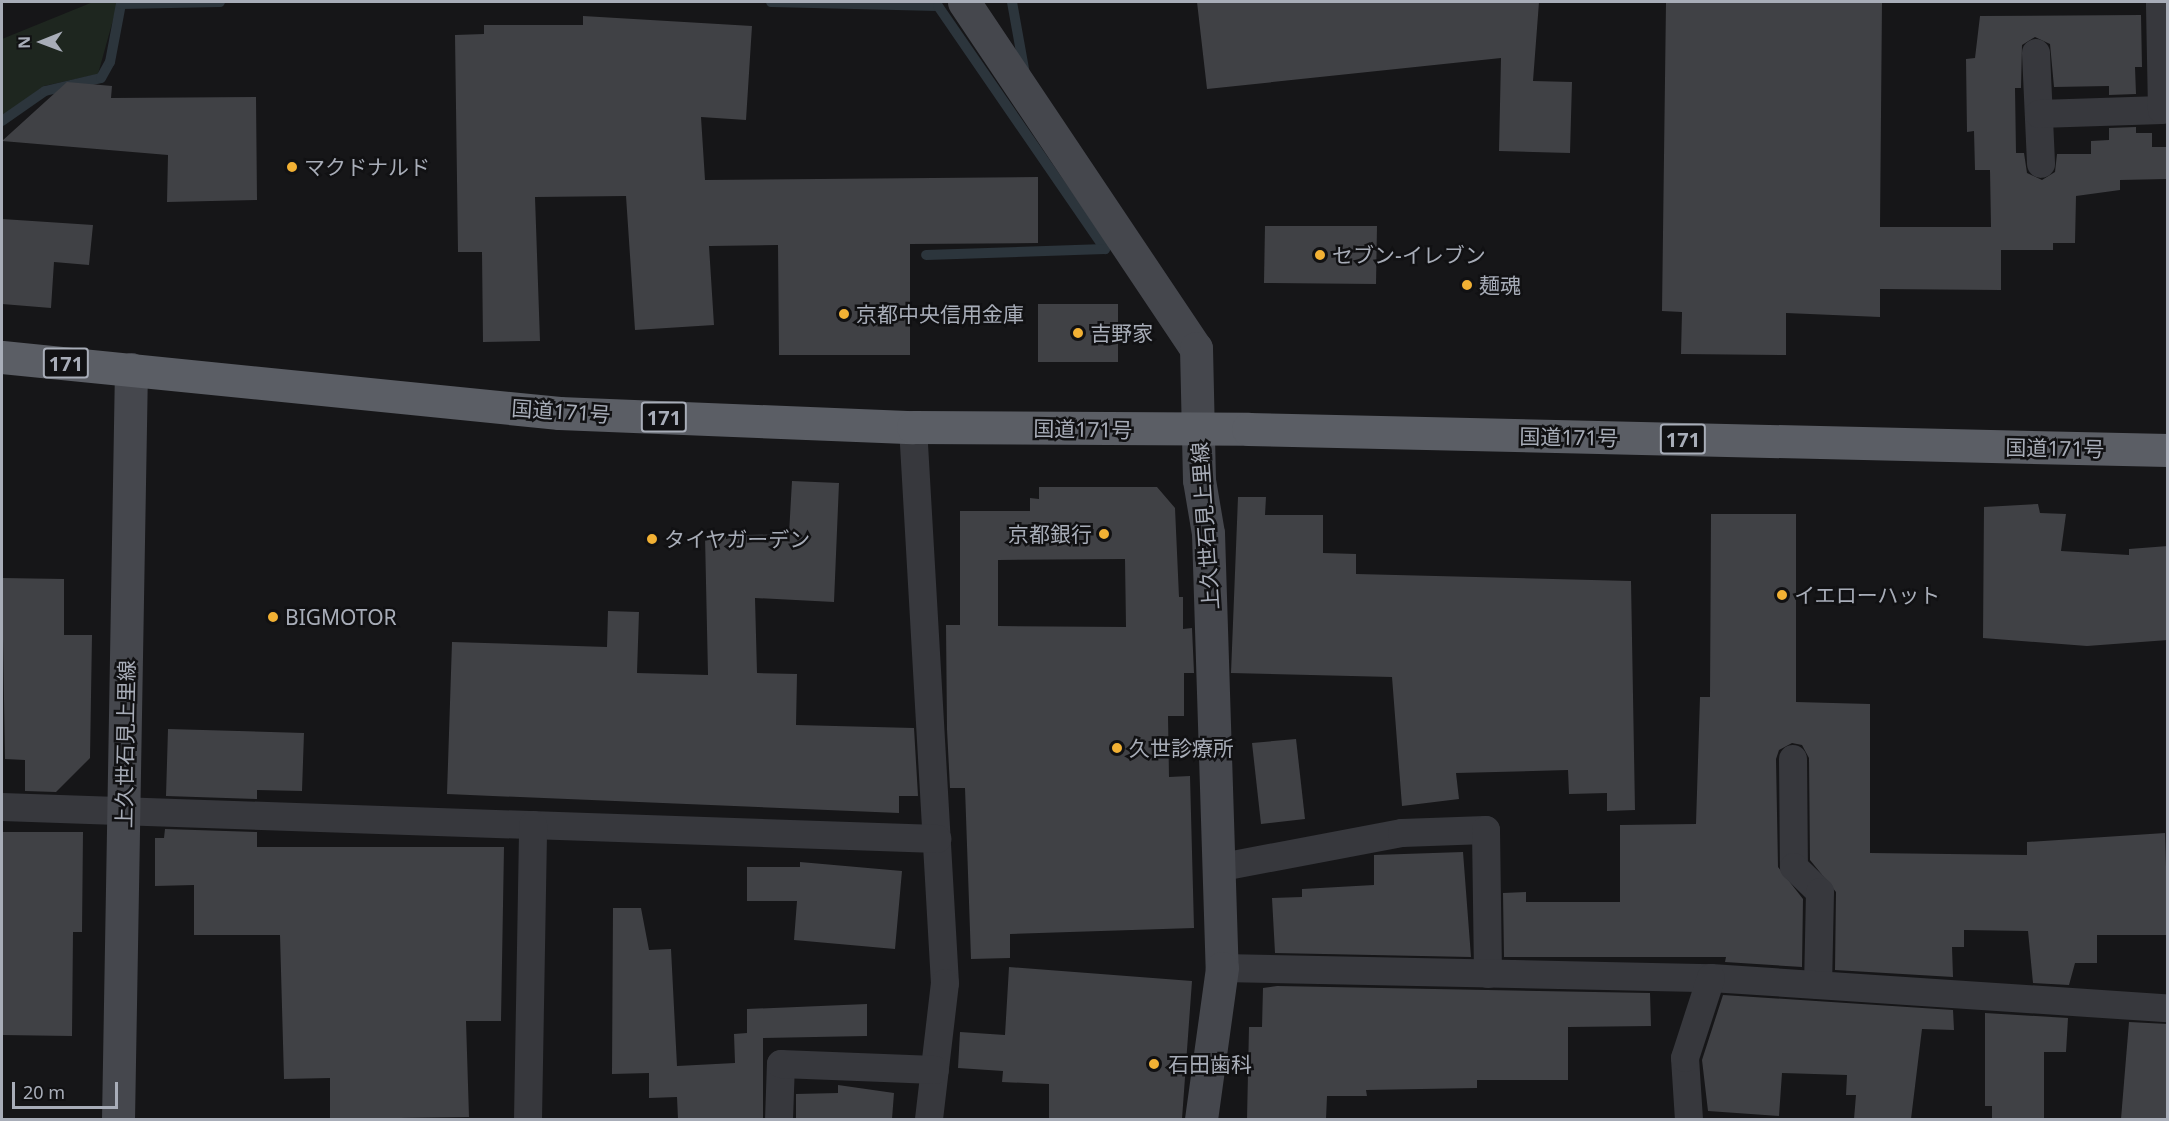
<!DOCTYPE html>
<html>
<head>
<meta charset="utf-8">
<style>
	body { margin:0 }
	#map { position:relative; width:2169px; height:1121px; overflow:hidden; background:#161618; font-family:"Noto Sans","Noto Sans JP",sans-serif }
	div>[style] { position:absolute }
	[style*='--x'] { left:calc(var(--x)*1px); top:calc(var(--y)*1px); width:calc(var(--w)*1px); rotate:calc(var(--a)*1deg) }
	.green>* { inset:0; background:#1e261f }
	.stream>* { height:10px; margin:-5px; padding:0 5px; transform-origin:5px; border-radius:5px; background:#2c353c }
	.building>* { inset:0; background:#404145 }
	.minor>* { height:28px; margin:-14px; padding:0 14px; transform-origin:14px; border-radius:14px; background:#37383d }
	.secondary>* { height:33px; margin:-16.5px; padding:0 16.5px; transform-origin:16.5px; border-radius:16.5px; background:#45474d }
	.trunk>* { height:33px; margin:-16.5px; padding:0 16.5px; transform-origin:16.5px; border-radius:16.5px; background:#5b5e65 }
	.dots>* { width:16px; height:16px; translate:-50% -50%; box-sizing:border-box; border:3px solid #111113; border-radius:50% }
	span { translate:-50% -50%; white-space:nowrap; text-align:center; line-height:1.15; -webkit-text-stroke:5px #111113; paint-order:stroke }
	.shield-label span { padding:2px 4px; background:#111113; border:2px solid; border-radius:4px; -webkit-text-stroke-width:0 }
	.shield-label { font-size:20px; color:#a8adb8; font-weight:700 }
	.poi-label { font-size:21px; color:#a8adb8 }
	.left { translate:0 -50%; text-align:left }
	.right { translate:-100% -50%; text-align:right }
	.street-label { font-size:21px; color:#a8adb8 }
	.frame { position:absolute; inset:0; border:3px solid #a8adb8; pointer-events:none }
	.north { position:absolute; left:12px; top:12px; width:60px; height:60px; -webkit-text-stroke:4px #111113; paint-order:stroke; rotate:269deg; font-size:16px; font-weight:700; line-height:24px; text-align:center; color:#a8adb8 }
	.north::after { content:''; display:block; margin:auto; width:21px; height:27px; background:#a8adb8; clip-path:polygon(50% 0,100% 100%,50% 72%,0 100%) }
	.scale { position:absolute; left:12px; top:1082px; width:106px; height:27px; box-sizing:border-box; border:3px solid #a8adb8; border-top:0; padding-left:8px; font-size:18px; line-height:21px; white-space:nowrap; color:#a8adb8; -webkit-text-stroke:4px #111113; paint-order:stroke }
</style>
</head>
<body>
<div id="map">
	<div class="green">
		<div style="clip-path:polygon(93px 2px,118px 2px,98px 74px,44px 86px,2px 116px,2px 39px)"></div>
	</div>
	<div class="stream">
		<div style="--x:771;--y:2;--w:167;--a:1.4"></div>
		<div style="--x:938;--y:6;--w:295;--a:55.5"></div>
		<div style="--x:1105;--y:249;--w:179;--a:178.1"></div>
		<div style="--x:1012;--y:2;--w:73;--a:79.8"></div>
		<div style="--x:2;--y:121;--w:52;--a:-34.9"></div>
		<div style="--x:45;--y:91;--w:57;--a:-13.1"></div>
		<div style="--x:101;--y:78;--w:18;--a:-61"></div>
		<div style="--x:110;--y:62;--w:59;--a:-79.3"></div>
		<div style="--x:121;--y:4;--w:99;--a:-1.2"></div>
	</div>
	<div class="building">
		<div style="clip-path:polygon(1197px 2px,1539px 2px,1533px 81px,1572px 82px,1570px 153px,1499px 151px,1501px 58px,1207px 89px)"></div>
		<div style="clip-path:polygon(1666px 2px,1882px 2px,1880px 227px,1991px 227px,1990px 170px,1975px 170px,1974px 131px,1967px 132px,1966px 59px,1975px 58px,1980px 16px,2141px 15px,2142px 67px,2135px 67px,2136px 94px,2109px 95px,2109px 86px,2054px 87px,2050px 44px,2035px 37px,2022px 45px,2021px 88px,2015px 88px,2016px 153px,2024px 153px,2027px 173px,2042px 180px,2055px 172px,2057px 154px,2091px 154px,2091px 141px,2109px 140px,2109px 128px,2136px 127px,2136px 133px,2152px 133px,2152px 147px,2166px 147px,2166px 179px,2120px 180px,2120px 190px,2076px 196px,2075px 243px,2053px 243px,2053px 250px,2001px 250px,2001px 290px,1880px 289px,1880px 317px,1786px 313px,1786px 355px,1681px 354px,1682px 312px,1662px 311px)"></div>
		<div style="clip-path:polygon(583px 16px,752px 26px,746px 120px,701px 117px,705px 180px,1038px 177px,1038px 243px,910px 244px,910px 355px,779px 355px,778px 245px,709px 246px,714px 325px,635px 330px,626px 196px,535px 197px,540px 341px,483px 342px,482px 252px,458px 252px,455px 35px,484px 34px,484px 25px,583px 25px)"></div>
		<div style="clip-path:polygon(67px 82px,112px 86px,111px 98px,256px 97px,257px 200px,167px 202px,168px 155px,2px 141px)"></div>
		<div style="clip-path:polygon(2px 219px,93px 225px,89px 265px,54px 262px,51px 308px,2px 304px)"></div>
		<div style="clip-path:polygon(1265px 226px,1377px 226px,1376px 284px,1264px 283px)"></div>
		<div style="clip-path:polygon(1038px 304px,1118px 304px,1118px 362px,1038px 362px)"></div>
		<div style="clip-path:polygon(792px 481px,839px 483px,834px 602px,755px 598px,757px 673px,797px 674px,796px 725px,914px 728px,918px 796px,899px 796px,899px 813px,447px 794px,452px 642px,607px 647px,608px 611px,639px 612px,637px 673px,708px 675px,705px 536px,789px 534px)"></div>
		<div style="clip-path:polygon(evenodd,1039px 487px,1157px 487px,1175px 508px,1179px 597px,1183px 597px,1183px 629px,1192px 628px,1194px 673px,1184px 673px,1184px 716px,1168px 716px,1169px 777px,1190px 776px,1194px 928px,1010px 934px,1010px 958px,971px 959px,965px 788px,950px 788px,947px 729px,946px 625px,960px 625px,960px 511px,1030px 511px,1030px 498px,1039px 499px,1039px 487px,1125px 559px,1126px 627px,998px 626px,998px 560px,1125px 559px)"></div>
		<div style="clip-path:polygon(1238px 497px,1266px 497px,1265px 515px,1323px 515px,1323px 553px,1356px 554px,1356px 574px,1631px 581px,1635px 810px,1607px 811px,1607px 793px,1569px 794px,1568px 770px,1456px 773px,1459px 799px,1402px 806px,1392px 677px,1231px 673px)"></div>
		<div style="clip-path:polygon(2038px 504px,2040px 513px,2066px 514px,2061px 551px,2129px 555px,2129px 549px,2168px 546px,2168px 640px,2087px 646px,1983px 638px,1984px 507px)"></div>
		<div style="clip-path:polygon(1711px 514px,1796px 514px,1796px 702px,1870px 704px,1870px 853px,2027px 855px,2027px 842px,2165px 833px,2168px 935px,2097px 935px,2097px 963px,2075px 963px,2069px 985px,2033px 983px,2028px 931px,1964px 930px,1964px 947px,1952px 947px,1953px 977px,1835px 970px,1836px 892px,1810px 860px,1809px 758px,1802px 745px,1792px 743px,1779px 750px,1776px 759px,1778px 867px,1803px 899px,1802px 967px,1725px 962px,1726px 957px,1504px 957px,1503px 893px,1526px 892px,1526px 902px,1620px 902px,1620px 825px,1696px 824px,1700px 697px,1710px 697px)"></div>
		<div style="clip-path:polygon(2px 578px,64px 579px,64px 635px,92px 635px,90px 758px,56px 792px,25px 791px,25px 760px,5px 759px)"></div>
		<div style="clip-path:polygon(168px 729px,304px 733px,302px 791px,257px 790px,257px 799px,166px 796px)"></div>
		<div style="clip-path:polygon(1296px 739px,1305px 819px,1261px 824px,1252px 743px)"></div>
		<div style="clip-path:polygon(165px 829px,257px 832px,257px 847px,504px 847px,501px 1021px,466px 1021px,469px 1117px,330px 1119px,330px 1078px,284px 1079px,280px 935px,194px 935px,194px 885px,155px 886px,155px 838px,164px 838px)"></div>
		<div style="clip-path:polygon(2px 832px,83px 832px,82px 932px,73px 932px,72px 1036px,2px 1035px)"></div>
		<div style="clip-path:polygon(1463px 852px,1471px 957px,1275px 953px,1272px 898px,1302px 897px,1302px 889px,1374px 885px,1374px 855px)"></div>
		<div style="clip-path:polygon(800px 862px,902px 871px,895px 949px,794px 940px,797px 901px,747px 901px,747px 867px,800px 867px)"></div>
		<div style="clip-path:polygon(613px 908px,641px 908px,649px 950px,671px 949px,677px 1066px,735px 1063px,734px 1034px,747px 1033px,747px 1009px,867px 1004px,867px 1036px,763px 1038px,763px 1119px,678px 1119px,677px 1097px,649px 1098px,649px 1073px,612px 1074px)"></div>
		<div style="clip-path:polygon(1009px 967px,1192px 981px,1182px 1119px,1049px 1119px,1049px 1084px,1002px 1082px,1003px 1071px,958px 1068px,960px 1032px,1005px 1035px)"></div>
		<div style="clip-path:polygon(1277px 986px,1650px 993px,1651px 1026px,1568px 1027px,1568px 1080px,1477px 1080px,1477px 1088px,1366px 1090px,1367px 1096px,1327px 1096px,1326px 1119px,1247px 1119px,1249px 1027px,1262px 1027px,1263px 988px)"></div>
		<div style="clip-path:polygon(1723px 995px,1953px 1010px,1954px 1030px,1922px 1029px,1911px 1119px,1854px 1119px,1856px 1095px,1846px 1095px,1847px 1075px,1782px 1073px,1779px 1116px,1708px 1111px,1702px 1060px)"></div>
		<div style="clip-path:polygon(1985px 1013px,2068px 1018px,2066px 1052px,2044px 1052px,2044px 1119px,1992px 1119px,1992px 1106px,1985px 1106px)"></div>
		<div style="clip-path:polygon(2129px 1022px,2168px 1024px,2168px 1119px,2121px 1119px)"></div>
		<div style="clip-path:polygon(838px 1085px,894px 1093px,892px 1119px,796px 1119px,796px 1094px,838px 1093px)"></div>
	</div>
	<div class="minor">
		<div style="--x:2036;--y:53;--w:111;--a:87.4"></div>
		<div style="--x:2039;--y:114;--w:123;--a:-1.9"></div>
		<div style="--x:2162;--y:110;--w:108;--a:-91.1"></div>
		<div style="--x:913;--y:427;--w:557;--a:86.71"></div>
		<div style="--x:945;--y:983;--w:138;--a:96.7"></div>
		<div style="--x:1793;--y:759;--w:108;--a:89.5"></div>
		<div style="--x:1794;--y:867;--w:36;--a:44"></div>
		<div style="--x:1820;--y:892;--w:93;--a:91.2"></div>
		<div style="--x:2;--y:807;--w:936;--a:1.96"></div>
		<div style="--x:1217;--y:868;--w:188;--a:-10.7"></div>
		<div style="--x:1402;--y:833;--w:84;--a:-2"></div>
		<div style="--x:1486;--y:830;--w:144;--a:89.2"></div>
		<div style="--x:1222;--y:968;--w:489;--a:1.2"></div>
		<div style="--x:1711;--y:978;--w:458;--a:3.8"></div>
		<div style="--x:528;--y:1120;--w:295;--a:-89"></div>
		<div style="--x:779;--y:1120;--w:56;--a:-88"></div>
		<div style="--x:781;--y:1064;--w:154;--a:2.2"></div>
		<div style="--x:1689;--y:1120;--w:62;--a:-93.7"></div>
		<div style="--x:1685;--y:1058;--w:84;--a:-72"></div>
	</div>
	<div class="secondary">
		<div style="--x:964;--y:2;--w:417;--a:56.2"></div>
		<div style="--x:1196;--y:348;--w:132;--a:88.7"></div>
		<div style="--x:1199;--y:480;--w:54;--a:80.4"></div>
		<div style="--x:1208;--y:533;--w:435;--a:88.2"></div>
		<div style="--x:1222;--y:968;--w:153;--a:97.9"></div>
		<div style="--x:118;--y:1120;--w:751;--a:-89.01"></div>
	</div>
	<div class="trunk">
		<div style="--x:2;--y:357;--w:560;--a:5.74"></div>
		<div style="--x:559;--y:413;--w:354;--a:2.3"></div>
		<div style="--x:913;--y:427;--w:335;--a:0.3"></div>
		<div style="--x:1248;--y:429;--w:920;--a:1.31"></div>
	</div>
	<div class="dots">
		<div style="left:292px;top:167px;background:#f2b134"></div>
		<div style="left:1320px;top:255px;background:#f2b134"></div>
		<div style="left:1467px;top:285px;background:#f2b134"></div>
		<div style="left:844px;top:314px;background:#f2b134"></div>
		<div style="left:1078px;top:333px;background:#f2b134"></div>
		<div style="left:1104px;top:534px;background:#f2b134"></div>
		<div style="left:652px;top:539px;background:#f2b134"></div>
		<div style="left:1782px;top:595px;background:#f2b134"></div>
		<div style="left:273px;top:617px;background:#f2b134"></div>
		<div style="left:1117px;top:748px;background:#f2b134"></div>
		<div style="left:1154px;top:1064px;background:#f2b134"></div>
	</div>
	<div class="shield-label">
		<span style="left:66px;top:363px">171</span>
		<span style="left:664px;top:417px">171</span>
		<span style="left:1683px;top:439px">171</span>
	</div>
	<div class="poi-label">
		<span class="left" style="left:304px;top:167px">マクドナルド</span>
		<span class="left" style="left:1332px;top:255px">セブン-イレブン</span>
		<span class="left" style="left:1479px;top:285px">麺魂</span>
		<span class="left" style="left:856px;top:314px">京都中央信用金庫</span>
		<span class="left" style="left:1090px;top:333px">吉野家</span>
		<span class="right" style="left:1092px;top:534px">京都銀行</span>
		<span class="left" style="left:664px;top:539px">タイヤガーデン</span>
		<span class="left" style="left:1794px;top:595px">イエローハット</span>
		<span class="left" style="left:285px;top:617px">BIGMOTOR</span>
		<span class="left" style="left:1129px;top:748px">久世診療所</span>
		<span class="left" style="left:1168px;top:1064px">石田歯科</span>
	</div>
	<div class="street-label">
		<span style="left:561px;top:411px;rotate:4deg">国道171号</span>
		<span style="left:1083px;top:429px;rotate:1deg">国道171号</span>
		<span style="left:1569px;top:437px;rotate:1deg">国道171号</span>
		<span style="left:2055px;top:448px;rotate:1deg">国道171号</span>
		<span style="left:1205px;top:526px;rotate:-94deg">上久世石見上里線</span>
		<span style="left:125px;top:744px;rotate:-89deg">上久世石見上里線</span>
	</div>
	<div class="frame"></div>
	<div class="north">N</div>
	<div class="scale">20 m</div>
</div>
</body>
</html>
